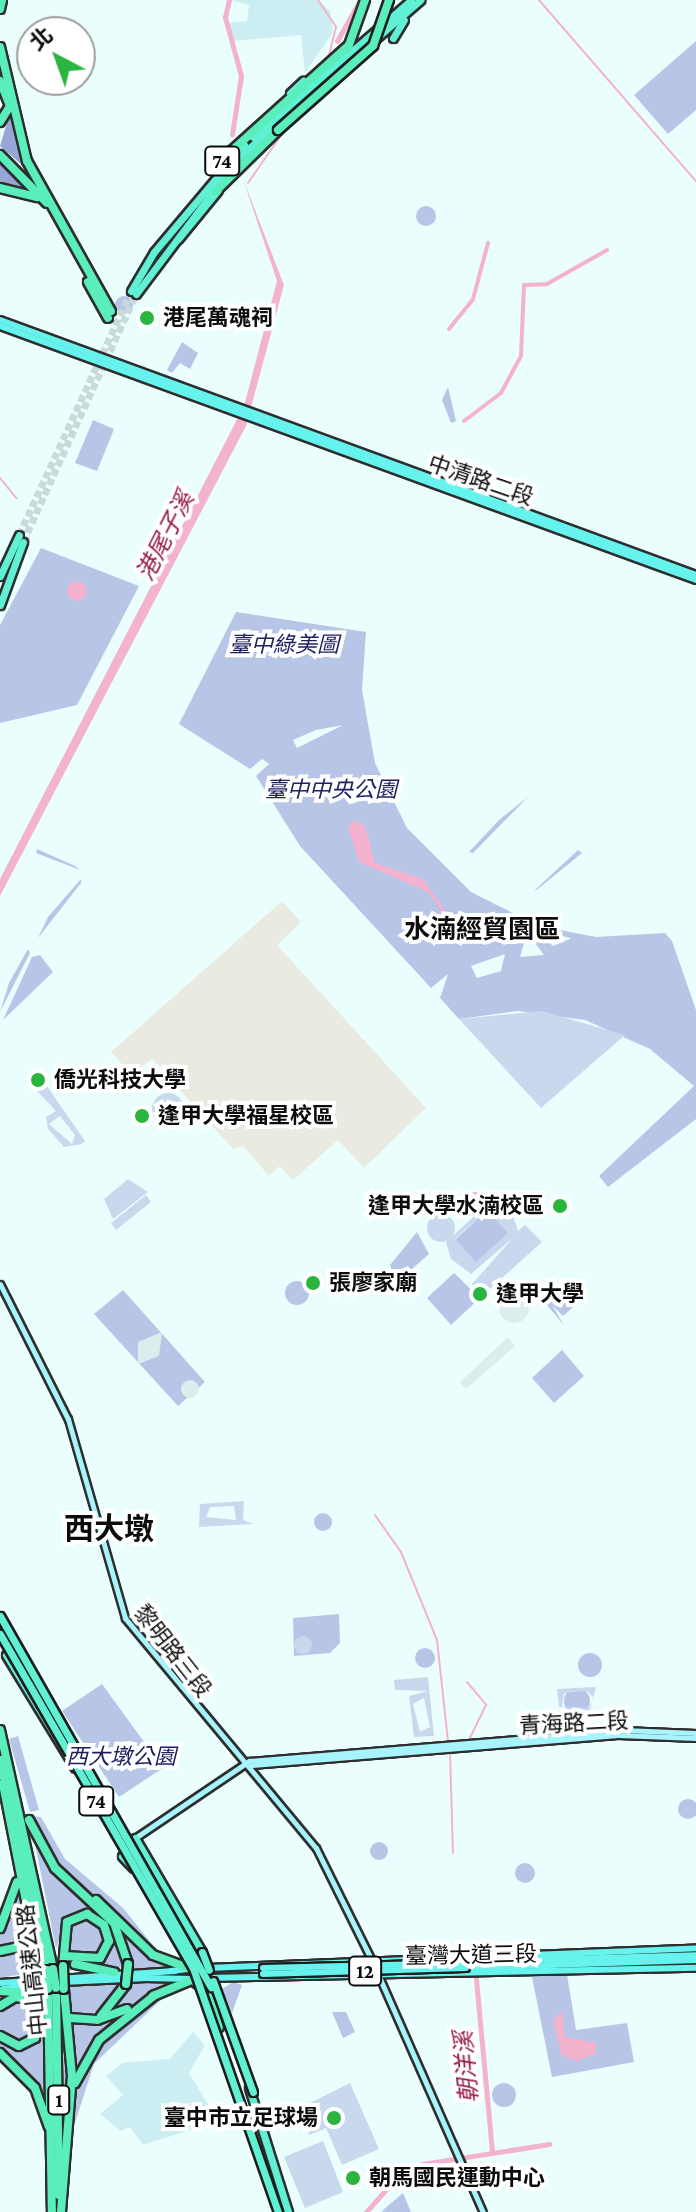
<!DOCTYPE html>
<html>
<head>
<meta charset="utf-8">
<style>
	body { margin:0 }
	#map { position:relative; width:696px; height:2212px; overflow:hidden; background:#ebfefe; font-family:"Crimson Pro","Noto Sans TC",serif }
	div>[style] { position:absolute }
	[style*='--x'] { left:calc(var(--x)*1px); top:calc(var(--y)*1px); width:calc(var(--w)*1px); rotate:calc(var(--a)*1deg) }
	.industrial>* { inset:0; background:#e9eae0 }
	.farmland>* { inset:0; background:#cceef3 }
	.green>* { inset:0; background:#b7c6e7 }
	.round { border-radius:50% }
	.forest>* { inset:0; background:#96a7d7 }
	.pitch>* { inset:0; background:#c8d9ee }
	.plaza>* { inset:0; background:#dbedec }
	.water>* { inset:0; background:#f3b2ce }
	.stream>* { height:2px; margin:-1px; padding:0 1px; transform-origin:1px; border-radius:1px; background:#f3b2ce }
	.canal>* { height:4px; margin:-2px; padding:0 2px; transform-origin:2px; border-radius:2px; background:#f3b2ce }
	.river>* { height:5px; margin:-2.5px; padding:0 2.5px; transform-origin:2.5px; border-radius:2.5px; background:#f3b2ce }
	.trunk-tunnel>* { height:7px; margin-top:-3.5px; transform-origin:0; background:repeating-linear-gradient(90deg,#cadada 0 7px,transparent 0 10.5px) }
	.roads { filter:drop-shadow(2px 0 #2e2e2e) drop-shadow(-2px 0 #2e2e2e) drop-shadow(0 2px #2e2e2e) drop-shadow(0 -2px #2e2e2e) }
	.secondary>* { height:5px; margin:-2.5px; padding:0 2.5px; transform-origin:2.5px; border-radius:2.5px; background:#a8f4fc }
	.primary>* { height:6px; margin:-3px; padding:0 3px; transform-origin:3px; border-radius:3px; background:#66f3ed }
	.trunk>* { height:7px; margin:-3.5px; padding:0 3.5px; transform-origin:3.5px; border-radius:3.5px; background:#60f0d4 }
	.motorway>* { height:8px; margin:-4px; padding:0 4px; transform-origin:4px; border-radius:4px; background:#59eebb }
	.bridges { filter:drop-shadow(2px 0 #1d1d1d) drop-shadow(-2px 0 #1d1d1d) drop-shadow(0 2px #1d1d1d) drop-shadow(0 -2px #1d1d1d) }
	.primary-bridge>* { height:6px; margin:-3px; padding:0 3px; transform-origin:3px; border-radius:3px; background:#66f3ed }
	.trunk-bridge>* { height:7px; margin:-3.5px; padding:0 3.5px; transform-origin:3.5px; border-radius:3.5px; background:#60f0d4 }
	.motorway-bridge>* { height:8px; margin:-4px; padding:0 4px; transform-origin:4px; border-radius:4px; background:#59eebb }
	.dots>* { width:22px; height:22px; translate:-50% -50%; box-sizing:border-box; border:4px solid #fff; border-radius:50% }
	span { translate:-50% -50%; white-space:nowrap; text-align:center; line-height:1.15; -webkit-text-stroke:8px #fff; paint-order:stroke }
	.shield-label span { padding:2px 6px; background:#fff; border:2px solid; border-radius:6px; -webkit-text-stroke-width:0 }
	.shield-label { font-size:20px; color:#0c0c0c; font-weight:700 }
	.poi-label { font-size:22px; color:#0c0c0c; font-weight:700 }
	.left { translate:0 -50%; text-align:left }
	.right { translate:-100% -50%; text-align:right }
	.street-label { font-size:22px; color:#0c0c0c }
	.park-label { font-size:22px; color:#1f2060; font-style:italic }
	.water-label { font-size:24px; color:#971b48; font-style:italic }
	.quarter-label { font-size:26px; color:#0c0c0c; font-weight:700 }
	.district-label { font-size:30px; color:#0c0c0c; font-weight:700 }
	.north { position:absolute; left:16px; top:16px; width:80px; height:80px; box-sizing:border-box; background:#fff; border:2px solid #9e9e9e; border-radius:50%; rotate:319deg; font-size:22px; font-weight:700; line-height:32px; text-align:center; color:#0c0c0c }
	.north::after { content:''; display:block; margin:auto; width:28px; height:36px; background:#2ab53f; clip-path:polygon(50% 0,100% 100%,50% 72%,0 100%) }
</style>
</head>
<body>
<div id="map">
	<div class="industrial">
		<div style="clip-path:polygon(282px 901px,301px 922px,277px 945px,426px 1108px,364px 1168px,338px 1140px,293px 1180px,280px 1166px,269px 1176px,243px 1146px,233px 1149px,152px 1059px,131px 1074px,111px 1052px)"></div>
	</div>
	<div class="farmland">
		<div style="clip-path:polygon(231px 0,317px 0,330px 11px,333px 32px,305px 73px,301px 35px,233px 41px,229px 23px,247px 21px,249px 5px)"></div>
		<div style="clip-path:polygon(193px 2032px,205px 2045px,189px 2073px,218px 2121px,143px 2145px,130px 2127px,121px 2131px,100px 2114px,123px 2095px,106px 2076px,122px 2063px,170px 2059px)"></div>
	</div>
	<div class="green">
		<div style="clip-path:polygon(696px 41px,696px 110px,668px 134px,634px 95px)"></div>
		<div class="round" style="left:416px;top:206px;width:20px;height:20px"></div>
		<div class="round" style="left:115px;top:296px;width:18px;height:18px"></div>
		<div style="clip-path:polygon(182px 342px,198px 353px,190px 369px,180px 363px,172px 373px,167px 370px)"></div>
		<div style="clip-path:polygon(448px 387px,456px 421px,451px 423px,442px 400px)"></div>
		<div style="clip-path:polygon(93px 420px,114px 429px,97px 471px,75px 463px)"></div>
		<div style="clip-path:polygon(41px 548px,139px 586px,77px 705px,0 723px,0 625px)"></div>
		<div style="clip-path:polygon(evenodd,236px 612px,366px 632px,362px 690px,375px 763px,407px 828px,471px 892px,539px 926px,596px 937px,665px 933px,672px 941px,696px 1010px,696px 1119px,608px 1187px,599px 1176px,694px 1086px,650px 1049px,585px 1020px,518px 1011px,459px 1019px,440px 998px,448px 974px,431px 988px,300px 846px,256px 776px,269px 764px,262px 759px,250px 769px,179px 724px,236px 612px,343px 725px,297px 748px,293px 740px,316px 730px,343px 725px,236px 612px,533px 928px,570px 938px,570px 939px,553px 946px,533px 928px,236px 612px,524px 943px,535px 943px,544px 955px,520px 957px,524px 943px,236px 612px,505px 954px,501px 971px,477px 978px,471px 966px,505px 954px)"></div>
		<div style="clip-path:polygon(528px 797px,473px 853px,469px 852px,499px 820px)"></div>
		<div style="clip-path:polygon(37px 849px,75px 866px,80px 870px,36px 853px)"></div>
		<div style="clip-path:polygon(578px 850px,582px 853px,534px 892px,537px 888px)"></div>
		<div style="clip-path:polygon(81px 879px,81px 883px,38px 938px,48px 917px)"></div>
		<div style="clip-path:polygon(28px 949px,30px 953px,0 1012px,9px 983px)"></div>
		<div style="clip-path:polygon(40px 955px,53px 972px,3px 1020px,32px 957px)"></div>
		<div style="clip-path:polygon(487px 1210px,509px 1233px,476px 1263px,455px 1240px)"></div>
		<div style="clip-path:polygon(417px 1232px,429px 1254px,396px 1283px,390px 1265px)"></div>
		<div style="clip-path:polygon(454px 1273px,480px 1298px,451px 1325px,427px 1298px)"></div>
		<div style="clip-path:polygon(573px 1279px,587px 1295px,563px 1316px,552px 1305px,564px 1325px,546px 1304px)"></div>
		<div class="round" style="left:285px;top:1281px;width:24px;height:24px"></div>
		<div style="clip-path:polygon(123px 1290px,205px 1382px,178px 1406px,94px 1314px)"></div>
		<div style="clip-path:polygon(562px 1350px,584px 1376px,554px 1403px,532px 1378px)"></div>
		<div class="round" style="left:314px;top:1513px;width:18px;height:18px"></div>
		<div style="clip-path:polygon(339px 1614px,340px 1643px,330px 1653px,294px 1656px,293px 1618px)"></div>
		<div class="round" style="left:415px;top:1648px;width:20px;height:20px"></div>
		<div class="round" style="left:578px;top:1653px;width:24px;height:24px"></div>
		<div style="clip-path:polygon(102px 1684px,163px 1768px,119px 1797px,62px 1711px)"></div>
		<div class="round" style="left:564px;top:1688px;width:26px;height:26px"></div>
		<div style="clip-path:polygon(18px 1736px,39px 1810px,30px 1812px,9px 1739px)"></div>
		<div class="round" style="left:678px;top:1799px;width:20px;height:20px"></div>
		<div style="clip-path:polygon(31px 1816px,41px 1817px,65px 1859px,123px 1908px,165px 1960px,58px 1868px)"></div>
		<div class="round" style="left:370px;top:1842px;width:18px;height:18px"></div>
		<div style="clip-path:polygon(35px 1844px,112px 1926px,126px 1968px,78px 1963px,101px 1959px,110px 1946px,95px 1915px,66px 1921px,56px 1949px)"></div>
		<div class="round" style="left:515px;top:1863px;width:20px;height:20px"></div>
		<div style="clip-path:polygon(20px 1890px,31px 1941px,0 1945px,0 1931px)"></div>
		<div style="clip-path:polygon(89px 1897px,160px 1961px,175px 1968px,130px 1968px,122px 1935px)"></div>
		<div style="clip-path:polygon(93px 1918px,107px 1935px,99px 1955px,69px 1957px,62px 1945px,72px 1920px)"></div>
		<div style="clip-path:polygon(32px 1946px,35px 1972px,0 1978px,0 1953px)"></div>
		<div style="clip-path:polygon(567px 1974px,576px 2030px,627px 2023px,634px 2062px,552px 2077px,532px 1977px)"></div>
		<div style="clip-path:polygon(182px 1981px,115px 2013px,111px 2011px,128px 1983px)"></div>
		<div style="clip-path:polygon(124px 1982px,105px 2012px,69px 2014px,66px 1985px)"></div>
		<div style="clip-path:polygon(233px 1982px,242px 1985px,232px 2013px,222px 1989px)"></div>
		<div style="clip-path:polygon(41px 1990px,44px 1990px,47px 2108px,33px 2081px,0 2050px,0 2039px,16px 2047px,38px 2037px)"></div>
		<div style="clip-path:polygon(169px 1992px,94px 2064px,72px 2132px,76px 2085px,97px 2046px)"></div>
		<div style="clip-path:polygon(11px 2000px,38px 2001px,36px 2033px,19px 2043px,0 2031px,0 2011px)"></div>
		<div style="clip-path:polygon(125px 2012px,94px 2043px,75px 2072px,69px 2021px,102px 2022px)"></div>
		<div style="clip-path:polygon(346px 2012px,355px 2032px,343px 2038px,332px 2012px)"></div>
		<div style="clip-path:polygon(62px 2024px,71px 2068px,67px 2127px,64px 2126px)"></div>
		<div class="round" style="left:492px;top:2083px;width:24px;height:24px"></div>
		<div style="clip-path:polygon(403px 2193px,411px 2212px,382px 2212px,383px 2210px)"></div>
	</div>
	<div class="forest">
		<div style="clip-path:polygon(11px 110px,12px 112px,28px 170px,0 146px)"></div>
		<div style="clip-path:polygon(0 158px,33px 193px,0 185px)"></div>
	</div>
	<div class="pitch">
		<div style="clip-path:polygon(542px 1011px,625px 1035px,541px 1108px,459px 1019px)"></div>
		<div style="clip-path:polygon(evenodd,44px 1082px,85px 1141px,82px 1144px,64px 1147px,48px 1129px,46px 1117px,56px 1111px,35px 1089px,44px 1082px,60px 1116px,75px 1135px,72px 1144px,49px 1124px,60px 1116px)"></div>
		<div class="round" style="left:152px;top:1093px;width:32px;height:32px"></div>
		<div style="clip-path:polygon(128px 1179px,148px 1192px,113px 1219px,104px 1199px)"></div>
		<div style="clip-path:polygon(146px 1195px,151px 1202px,116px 1230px,111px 1223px)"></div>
		<div style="clip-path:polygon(evenodd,494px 1198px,511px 1210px,518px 1231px,525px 1225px,542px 1242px,482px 1296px,472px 1284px,513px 1238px,471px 1274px,451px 1259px,446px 1242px,494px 1198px,487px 1210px,508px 1233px,476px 1262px,455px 1239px,487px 1210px)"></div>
		<div class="round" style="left:427px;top:1214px;width:28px;height:28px"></div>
		<div style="clip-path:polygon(evenodd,244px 1501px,243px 1520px,253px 1524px,199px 1527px,200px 1504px,244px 1501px,234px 1506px,236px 1520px,206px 1517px,210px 1507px,234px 1506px)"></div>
		<div class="round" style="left:294px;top:1636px;width:18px;height:18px"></div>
		<div style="clip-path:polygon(evenodd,428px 1677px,434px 1736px,414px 1737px,409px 1696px,428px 1691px,395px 1690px,394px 1680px,428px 1677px,424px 1698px,430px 1727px,420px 1732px,413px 1704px,424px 1698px)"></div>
		<div style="clip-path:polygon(evenodd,596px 1687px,590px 1710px,559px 1707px,557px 1689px,596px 1687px,587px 1691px,594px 1698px,589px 1708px,562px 1707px,564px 1693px,587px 1691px)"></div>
		<div style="clip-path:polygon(350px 2083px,379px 2149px,342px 2165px,326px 2128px,309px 2135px,300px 2108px)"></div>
		<div style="clip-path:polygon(323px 2141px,343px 2192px,305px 2208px,284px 2157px)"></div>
	</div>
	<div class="plaza">
		<div class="round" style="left:499px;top:1293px;width:30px;height:30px"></div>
		<div style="clip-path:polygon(162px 1332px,159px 1356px,138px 1364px,138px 1342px)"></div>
		<div style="clip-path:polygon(508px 1337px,515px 1346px,466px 1389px,460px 1382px)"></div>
		<div class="round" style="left:181px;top:1380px;width:18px;height:18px"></div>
	</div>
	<div class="water">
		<div style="clip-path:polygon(243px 179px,284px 285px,246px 426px,0 896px,0 879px,244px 406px,277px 281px)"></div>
		<div class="round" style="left:67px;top:581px;width:20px;height:20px"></div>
		<div style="clip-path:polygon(355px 820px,365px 826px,375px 863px,423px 879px,450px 918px,473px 933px,452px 926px,428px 892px,359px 862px,348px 827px)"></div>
		<div class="round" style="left:466px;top:1192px;width:18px;height:18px"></div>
		<div style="clip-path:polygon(562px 2011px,565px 2037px,596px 2043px,596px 2053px,578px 2061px,562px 2056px,553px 2021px)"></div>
	</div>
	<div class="stream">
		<div style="--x:318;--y:0;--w:32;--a:56"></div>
		<div style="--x:336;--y:27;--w:32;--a:104"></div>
		<div style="--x:539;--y:0;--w:240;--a:49.1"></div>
		<div style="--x:248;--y:183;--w:63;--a:-55.3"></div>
		<div style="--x:0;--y:478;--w:26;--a:51"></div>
		<div style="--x:375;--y:1515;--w:45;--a:54.9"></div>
		<div style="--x:401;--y:1552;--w:95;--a:67.8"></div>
		<div style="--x:437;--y:1640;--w:103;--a:83.8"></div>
		<div style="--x:467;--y:1682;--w:30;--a:50"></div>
		<div style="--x:486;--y:1705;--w:37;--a:116"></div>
		<div style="--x:450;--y:1752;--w:101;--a:88.3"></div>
	</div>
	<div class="canal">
		<div style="--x:449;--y:329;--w:38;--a:-51"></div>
		<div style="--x:473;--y:299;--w:58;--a:-75"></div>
		<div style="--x:464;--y:421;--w:46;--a:-37.1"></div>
		<div style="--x:501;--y:393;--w:42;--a:-61.6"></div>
		<div style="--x:521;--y:356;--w:71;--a:-87.6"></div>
		<div style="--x:524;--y:285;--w:23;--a:-2"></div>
		<div style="--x:547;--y:284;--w:69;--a:-29.5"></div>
	</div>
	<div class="river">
		<div style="--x:229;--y:0;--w:17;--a:103"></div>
		<div style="--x:225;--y:17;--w:61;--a:74.8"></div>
		<div style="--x:241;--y:76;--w:59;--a:98.8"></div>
		<div style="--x:337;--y:41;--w:47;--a:-60.7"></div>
		<div style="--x:476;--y:1979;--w:174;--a:84.7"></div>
		<div style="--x:366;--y:2212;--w:47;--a:-48.5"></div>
		<div style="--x:397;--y:2177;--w:28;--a:-27"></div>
		<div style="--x:422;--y:2164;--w:129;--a:-8.9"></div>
	</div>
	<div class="trunk-tunnel">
		<div style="--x:19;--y:535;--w:268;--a:-65.3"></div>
		<div style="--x:23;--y:542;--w:273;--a:-65.5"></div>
	</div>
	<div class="roads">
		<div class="secondary">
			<div style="--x:0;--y:1284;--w:151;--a:63.3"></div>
			<div style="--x:68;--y:1419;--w:207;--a:74"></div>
			<div style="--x:125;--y:1618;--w:299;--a:50.3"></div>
			<div style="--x:316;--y:1848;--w:128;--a:63.6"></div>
			<div style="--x:252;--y:1765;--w:367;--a:-4.7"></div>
			<div style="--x:618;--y:1735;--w:78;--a:2.2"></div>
			<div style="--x:135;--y:1838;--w:138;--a:-34"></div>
			<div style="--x:249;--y:1761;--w:375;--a:-4.7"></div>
			<div style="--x:623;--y:1730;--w:73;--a:2.4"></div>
			<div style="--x:377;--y:1972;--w:262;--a:66.2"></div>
		</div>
		<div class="primary">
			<div style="--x:0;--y:320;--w:741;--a:20.12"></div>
			<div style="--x:0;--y:326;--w:741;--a:20.05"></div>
			<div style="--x:465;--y:1962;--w:231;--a:-1.7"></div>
			<div style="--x:207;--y:1968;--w:489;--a:-2.3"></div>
			<div style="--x:466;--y:1968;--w:230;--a:-2"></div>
			<div style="--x:171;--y:1971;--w:17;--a:-7"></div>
			<div style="--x:144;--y:1978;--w:48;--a:1.2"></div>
			<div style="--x:207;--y:1978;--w:489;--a:-1.2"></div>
			<div style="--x:63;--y:1982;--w:84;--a:-2.7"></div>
			<div style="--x:0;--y:1983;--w:175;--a:-3.9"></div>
			<div style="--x:3;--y:1989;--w:48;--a:-7.1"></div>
		</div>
		<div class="trunk">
			<div style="--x:393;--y:38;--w:21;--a:-59"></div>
			<div style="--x:290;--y:93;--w:18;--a:-43"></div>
			<div style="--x:253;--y:137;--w:209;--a:-40.9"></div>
			<div style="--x:178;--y:239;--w:63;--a:-50.8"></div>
			<div style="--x:131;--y:291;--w:45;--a:-59.5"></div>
			<div style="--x:154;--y:252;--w:140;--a:-49.9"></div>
			<div style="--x:136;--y:294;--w:171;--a:-53.1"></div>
			<div style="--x:239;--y:157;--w:240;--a:-40.9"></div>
			<div style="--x:0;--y:576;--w:45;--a:-65.1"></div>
			<div style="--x:0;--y:605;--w:67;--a:-69.9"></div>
			<div style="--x:6;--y:1655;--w:132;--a:58.6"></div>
			<div style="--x:135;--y:1838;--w:132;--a:59.6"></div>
			<div style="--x:122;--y:1856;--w:16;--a:47"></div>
			<div style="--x:211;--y:1987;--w:24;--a:68"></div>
			<div style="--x:249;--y:2088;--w:130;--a:72.5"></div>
		</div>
		<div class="motorway">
			<div style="--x:0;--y:9;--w:9;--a:-77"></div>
			<div style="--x:0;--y:47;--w:117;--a:76.7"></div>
			<div style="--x:27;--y:161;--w:172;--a:60.8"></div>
			<div style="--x:0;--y:81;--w:27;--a:68"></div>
			<div style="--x:10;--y:106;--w:19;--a:122"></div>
			<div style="--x:0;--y:155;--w:67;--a:45.6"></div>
			<div style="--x:227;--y:155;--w:164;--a:-42"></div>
			<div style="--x:349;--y:45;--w:48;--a:-70.4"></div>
			<div style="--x:0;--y:188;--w:38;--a:14"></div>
			<div style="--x:215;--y:192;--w:88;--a:-44.5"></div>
			<div style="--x:88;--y:282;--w:41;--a:60.9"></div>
			<div style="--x:0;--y:1730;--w:245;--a:77.5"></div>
			<div style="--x:0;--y:1760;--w:215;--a:77.4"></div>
			<div style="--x:3;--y:1784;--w:156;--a:78.9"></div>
			<div style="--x:29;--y:1820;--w:55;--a:61.6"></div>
			<div style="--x:55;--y:1868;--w:81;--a:43"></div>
			<div style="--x:114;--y:1923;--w:43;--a:71.1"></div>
			<div style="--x:96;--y:1900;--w:79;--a:44"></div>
			<div style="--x:153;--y:1955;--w:38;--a:20"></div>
			<div style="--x:0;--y:1928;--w:49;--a:-69.7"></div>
			<div style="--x:0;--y:1951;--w:33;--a:-12"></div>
			<div style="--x:75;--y:1964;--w:40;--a:12"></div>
			<div style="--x:63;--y:1966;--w:44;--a:-84.8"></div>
			<div style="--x:67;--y:1922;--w:22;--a:-22"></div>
			<div style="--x:87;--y:1914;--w:20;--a:33"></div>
			<div style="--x:104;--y:1925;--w:17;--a:73"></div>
			<div style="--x:109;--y:1941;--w:19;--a:118"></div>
			<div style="--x:100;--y:1958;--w:36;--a:-177"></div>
			<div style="--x:194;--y:1981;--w:16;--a:38"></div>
			<div style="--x:207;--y:1991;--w:38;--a:72"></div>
			<div style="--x:56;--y:1988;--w:207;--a:89.2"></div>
			<div style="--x:48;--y:1989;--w:223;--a:89"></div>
			<div style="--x:0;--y:1991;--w:27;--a:4"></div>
			<div style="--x:153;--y:1996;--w:44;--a:-22.5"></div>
			<div style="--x:0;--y:2006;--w:17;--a:-31"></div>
			<div style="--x:15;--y:1997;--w:23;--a:7"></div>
			<div style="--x:101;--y:2016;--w:41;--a:-52"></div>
			<div style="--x:70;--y:2018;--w:27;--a:4"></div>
			<div style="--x:97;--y:2020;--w:32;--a:-20"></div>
			<div style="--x:0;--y:2036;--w:21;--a:28"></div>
			<div style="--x:19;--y:2046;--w:18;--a:-27"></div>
			<div style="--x:35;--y:2038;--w:46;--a:-85"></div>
			<div style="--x:0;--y:2053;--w:49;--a:45"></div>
			<div style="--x:35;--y:2088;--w:41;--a:70.3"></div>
			<div style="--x:75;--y:2083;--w:49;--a:-60.8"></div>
			<div style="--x:99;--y:2040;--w:72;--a:-38.8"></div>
			<div style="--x:61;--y:2212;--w:136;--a:-85.4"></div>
			<div style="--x:72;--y:2076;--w:87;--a:-95.3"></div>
		</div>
	</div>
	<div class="bridges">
		<div class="primary-bridge">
			<div style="--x:263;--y:1968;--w:204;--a:-1.4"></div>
			<div style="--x:263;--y:1974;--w:203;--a:-1.7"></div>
		</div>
		<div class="trunk-bridge">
			<div style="--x:0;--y:1616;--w:427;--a:60.4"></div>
			<div style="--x:0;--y:1634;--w:386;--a:60"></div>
			<div style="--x:193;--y:1968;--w:258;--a:70.8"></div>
			<div style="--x:202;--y:1952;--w:19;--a:69"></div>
			<div style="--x:213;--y:1981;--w:118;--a:70.2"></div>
		</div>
		<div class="motorway-bridge">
			<div style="--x:278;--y:130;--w:127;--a:-41.5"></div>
			<div style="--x:373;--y:46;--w:49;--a:-70.8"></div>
			<div style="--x:33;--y:1937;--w:12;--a:81"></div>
			<div style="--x:63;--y:1966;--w:23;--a:88"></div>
			<div style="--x:37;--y:1968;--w:24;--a:85"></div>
			<div style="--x:53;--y:1969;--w:19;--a:81"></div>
			<div style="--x:47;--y:1970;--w:19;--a:87"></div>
			<div style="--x:126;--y:1984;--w:20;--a:-84"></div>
		</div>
	</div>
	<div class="dots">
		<div style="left:147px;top:318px;background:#2ab53f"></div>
		<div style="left:38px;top:1080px;background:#2ab53f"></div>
		<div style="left:142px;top:1116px;background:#2ab53f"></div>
		<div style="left:560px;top:1206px;background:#2ab53f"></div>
		<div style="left:313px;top:1283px;background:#2ab53f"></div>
		<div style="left:480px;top:1294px;background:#2ab53f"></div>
		<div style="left:334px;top:2118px;background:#2ab53f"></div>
		<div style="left:353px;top:2178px;background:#2ab53f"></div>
	</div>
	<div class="shield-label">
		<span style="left:222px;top:161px">74</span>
		<span style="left:96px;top:1801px">74</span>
		<span style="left:365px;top:1971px">12</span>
		<span style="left:59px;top:2100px">1</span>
	</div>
	<div class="poi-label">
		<span class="left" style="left:163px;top:318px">港尾萬魂祠</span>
		<span class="left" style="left:54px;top:1080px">僑光科技大學</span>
		<span class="left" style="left:158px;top:1116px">逢甲大學福星校區</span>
		<span class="right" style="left:544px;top:1206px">逢甲大學水湳校區</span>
		<span class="left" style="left:329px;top:1283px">張廖家廟</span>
		<span class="left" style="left:496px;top:1294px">逢甲大學</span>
		<span class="right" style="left:318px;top:2118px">臺中市立足球場</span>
		<span class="left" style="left:369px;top:2178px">朝馬國民運動中心</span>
	</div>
	<div class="street-label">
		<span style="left:481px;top:480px;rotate:19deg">中清路二段</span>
		<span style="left:173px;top:1651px;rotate:52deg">黎明路三段</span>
		<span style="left:574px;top:1723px;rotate:-3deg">青海路二段</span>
		<span style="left:471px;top:1955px;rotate:-1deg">臺灣大道三段</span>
		<span style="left:32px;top:1970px;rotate:-96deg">中山高速公路</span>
	</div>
	<div class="park-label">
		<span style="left:284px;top:645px">臺中綠美圖</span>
		<span style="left:331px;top:790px">臺中中央公園</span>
		<span style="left:121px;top:1757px">西大墩公園</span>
	</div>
	<div class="water-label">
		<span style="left:165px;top:536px;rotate:-63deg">港尾子溪</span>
		<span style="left:466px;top:2067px;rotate:-95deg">朝洋溪</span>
	</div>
	<div class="quarter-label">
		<span style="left:482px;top:930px">水湳經貿園區</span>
	</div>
	<div class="district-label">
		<span style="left:109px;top:1529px">西大墩</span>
	</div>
	<div class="north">北</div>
</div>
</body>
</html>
